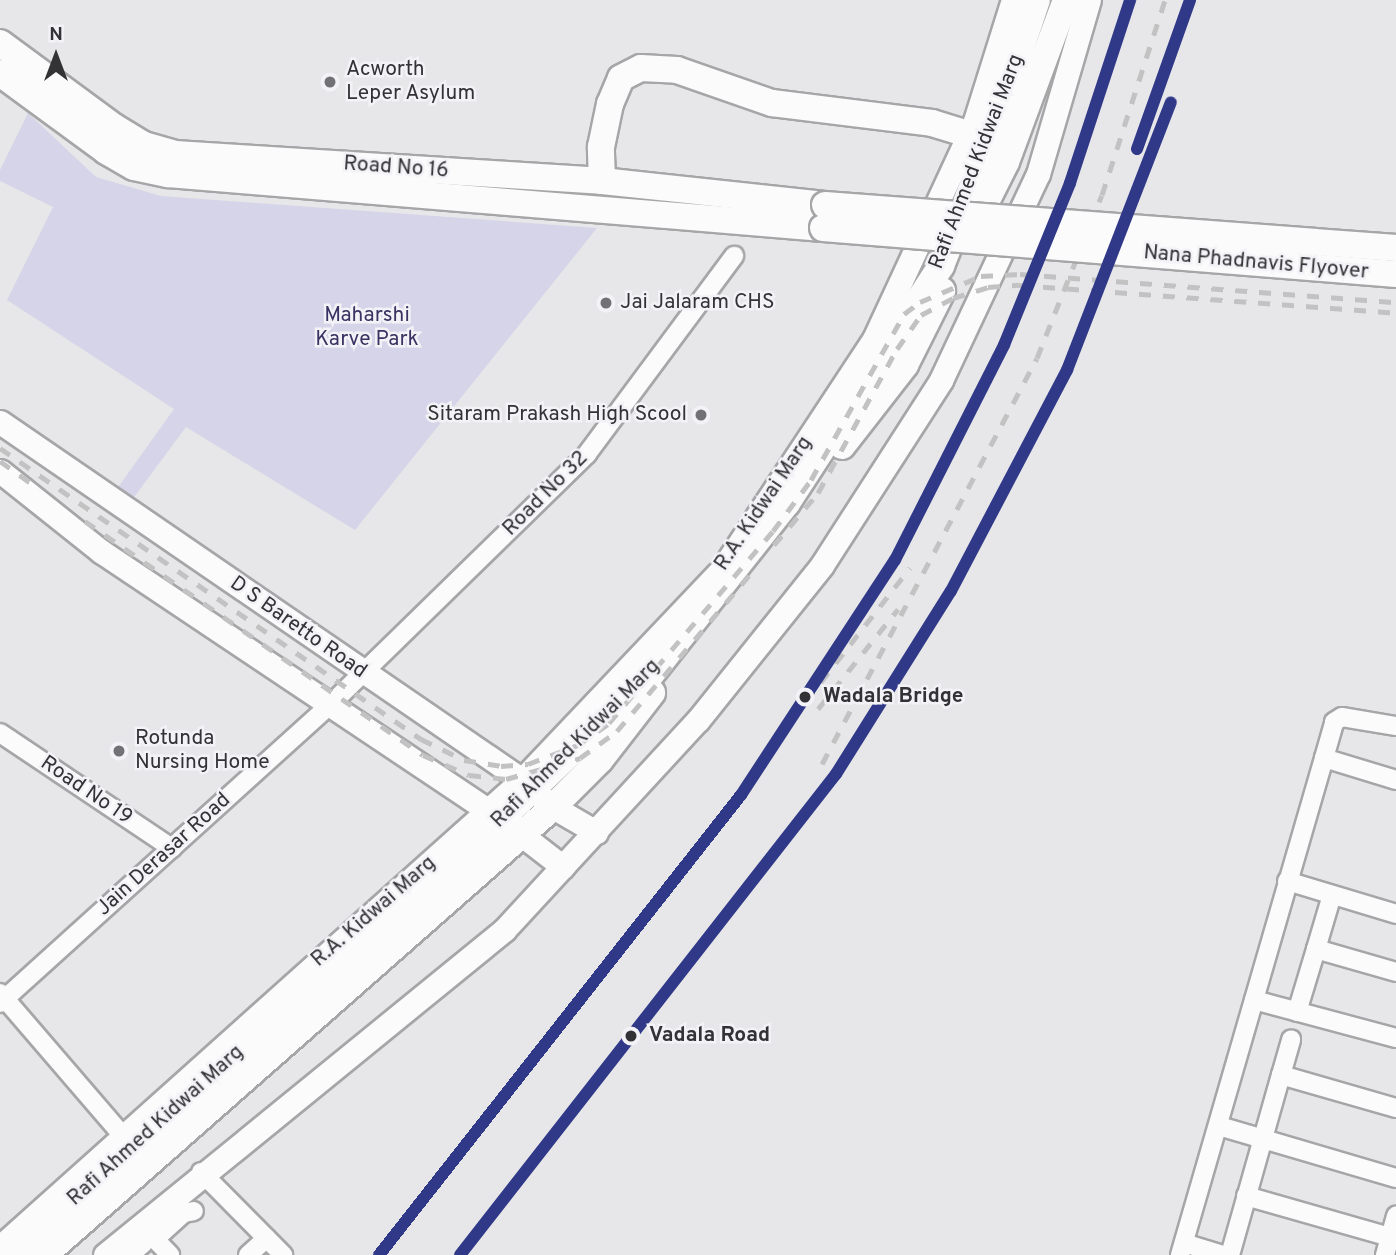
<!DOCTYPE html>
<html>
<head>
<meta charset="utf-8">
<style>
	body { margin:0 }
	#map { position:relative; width:1396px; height:1255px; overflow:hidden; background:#e7e7e9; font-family:Overpass,sans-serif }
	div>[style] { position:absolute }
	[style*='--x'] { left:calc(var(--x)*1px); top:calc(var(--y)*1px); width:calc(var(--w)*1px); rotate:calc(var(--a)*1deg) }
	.green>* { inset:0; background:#d6d4e8 }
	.roads { filter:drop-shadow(2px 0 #a6a6a8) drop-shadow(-2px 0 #a6a6a8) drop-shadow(0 2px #a6a6a8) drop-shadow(0 -2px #a6a6a8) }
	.street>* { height:18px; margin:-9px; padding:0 9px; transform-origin:9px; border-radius:9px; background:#fbfbfc }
	.secondary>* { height:23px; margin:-11.5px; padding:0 11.5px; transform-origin:11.5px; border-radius:11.5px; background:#fbfbfc }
	.primary>* { height:26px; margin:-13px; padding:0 13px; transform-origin:13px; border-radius:13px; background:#fbfbfc }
	.rail>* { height:5px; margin-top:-2.5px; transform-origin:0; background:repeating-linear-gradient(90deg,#c2c2c3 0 12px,transparent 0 24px) }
	.bridges { filter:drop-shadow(2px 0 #a6a6a8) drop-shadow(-2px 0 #a6a6a8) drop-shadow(0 2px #a6a6a8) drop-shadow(0 -2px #a6a6a8) }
	.primary-bridge>* { height:26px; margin:-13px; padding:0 13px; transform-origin:13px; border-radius:13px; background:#fbfbfc }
	.rail-1>* { height:12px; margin:-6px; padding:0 6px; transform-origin:6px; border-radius:6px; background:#303888 }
	.dots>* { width:19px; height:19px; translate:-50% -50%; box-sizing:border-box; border:4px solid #f3f3f7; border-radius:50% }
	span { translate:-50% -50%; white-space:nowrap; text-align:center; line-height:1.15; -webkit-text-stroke:5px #f3f3f7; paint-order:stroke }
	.poi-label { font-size:21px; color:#333335 }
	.left { translate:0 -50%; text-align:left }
	.right { translate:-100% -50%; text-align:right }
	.street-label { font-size:21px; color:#333335 }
	.park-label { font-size:21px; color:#393262 }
	.stop-label { font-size:21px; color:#333335; font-weight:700 }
	.north { position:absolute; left:21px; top:21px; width:70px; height:70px; -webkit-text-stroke:5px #f3f3f7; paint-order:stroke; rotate:0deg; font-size:19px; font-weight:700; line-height:28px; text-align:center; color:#333335 }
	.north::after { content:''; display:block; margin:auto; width:24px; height:32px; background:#333335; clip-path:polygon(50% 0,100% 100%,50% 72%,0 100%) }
</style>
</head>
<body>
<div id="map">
	<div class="green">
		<div style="clip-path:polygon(28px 113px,96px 177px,161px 196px,597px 228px,355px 530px,186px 427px,132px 500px,116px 490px,174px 409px,7px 300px,53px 207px,0 181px,0 170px)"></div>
	</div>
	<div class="roads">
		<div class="street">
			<div style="--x:0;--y:733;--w:207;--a:33.8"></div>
			<div style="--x:1324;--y:758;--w:37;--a:-74"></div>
			<div style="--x:1334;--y:722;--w:9;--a:-32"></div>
			<div style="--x:1342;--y:717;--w:55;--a:9.5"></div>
			<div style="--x:1287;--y:881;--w:114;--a:16.8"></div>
			<div style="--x:1316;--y:949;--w:56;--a:-73.5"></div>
			<div style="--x:0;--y:993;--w:189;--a:49.3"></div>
			<div style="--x:1254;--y:1000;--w:147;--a:15"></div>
			<div style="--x:0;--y:1003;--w:442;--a:-42.1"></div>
			<div style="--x:328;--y:707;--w:362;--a:-44.3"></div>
			<div style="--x:587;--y:454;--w:247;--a:-53.4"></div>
			<div style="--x:1297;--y:1012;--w:66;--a:-73.2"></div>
			<div style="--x:1316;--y:949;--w:83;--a:16"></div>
			<div style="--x:1281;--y:1075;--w:37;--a:-74"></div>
			<div style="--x:1219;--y:1126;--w:184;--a:16.4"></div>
			<div style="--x:201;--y:1172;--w:117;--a:45.3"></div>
			<div style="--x:1246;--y:1196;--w:150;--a:15.9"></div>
			<div style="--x:148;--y:1232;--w:32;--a:46"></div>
			<div style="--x:155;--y:1239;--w:39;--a:-42"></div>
			<div style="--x:184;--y:1213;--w:10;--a:-11"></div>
			<div style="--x:1184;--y:1243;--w:41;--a:17.1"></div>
			<div style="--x:130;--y:1255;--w:18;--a:-41"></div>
			<div style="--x:248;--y:1255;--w:25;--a:-42"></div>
			<div style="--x:1180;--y:1255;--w:517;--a:-73.84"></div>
			<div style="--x:1324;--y:758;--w:75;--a:17"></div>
			<div style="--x:1230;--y:1255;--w:187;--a:-74.2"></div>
			<div style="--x:1281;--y:1075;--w:120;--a:16"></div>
			<div style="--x:1385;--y:1255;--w:41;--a:-74.2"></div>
		</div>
		<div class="secondary">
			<div style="--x:0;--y:422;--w:633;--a:34.44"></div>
			<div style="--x:522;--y:780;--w:41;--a:41.1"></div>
			<div style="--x:553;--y:807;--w:50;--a:30.2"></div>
			<div style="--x:0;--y:471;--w:130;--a:38.5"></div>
			<div style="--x:102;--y:552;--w:480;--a:33.8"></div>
			<div style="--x:501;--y:819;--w:78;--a:37.7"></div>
			<div style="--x:0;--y:1247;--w:700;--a:-41.82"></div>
			<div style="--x:522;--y:780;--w:292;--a:-46.5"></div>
			<div style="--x:723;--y:568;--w:274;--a:-56.6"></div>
			<div style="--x:874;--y:339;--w:240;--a:-65.1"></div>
			<div style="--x:975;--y:121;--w:127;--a:-72.6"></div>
			<div style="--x:105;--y:1255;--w:515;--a:-39.16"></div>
			<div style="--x:504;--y:930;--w:286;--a:-47.3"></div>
			<div style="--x:698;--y:720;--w:198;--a:-51.3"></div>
			<div style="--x:822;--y:565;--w:220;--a:-57.2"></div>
			<div style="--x:941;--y:380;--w:228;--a:-64.8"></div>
			<div style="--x:1038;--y:174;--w:181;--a:-73.7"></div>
		</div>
		<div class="primary">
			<div style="--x:0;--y:43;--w:142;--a:36.4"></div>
			<div style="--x:114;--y:127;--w:35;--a:31"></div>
			<div style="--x:144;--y:145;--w:32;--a:16"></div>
			<div style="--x:175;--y:154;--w:428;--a:3.6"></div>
			<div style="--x:602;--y:181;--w:224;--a:6.1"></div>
			<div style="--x:0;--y:73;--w:132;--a:36.3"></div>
			<div style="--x:106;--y:151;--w:32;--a:30"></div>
			<div style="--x:134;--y:167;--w:35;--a:12"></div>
			<div style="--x:168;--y:174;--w:657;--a:4.71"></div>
			<div style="--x:602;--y:181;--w:34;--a:-92"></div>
			<div style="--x:601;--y:147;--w:44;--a:-78.2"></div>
			<div style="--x:610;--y:104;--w:28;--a:-67"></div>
			<div style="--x:621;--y:78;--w:22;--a:-27"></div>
			<div style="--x:641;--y:68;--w:36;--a:3"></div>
			<div style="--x:677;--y:70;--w:101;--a:19.2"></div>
			<div style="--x:772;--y:103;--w:161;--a:7.1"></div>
			<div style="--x:932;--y:123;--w:38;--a:17"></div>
			<div style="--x:968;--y:134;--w:38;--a:37"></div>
			<div style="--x:970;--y:234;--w:80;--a:-63.4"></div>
			<div style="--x:1006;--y:162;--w:173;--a:-69.7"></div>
			<div style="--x:842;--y:446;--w:103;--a:-52.1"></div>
			<div style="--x:905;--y:365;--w:83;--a:-63.4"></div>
			<div style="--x:12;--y:1255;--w:655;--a:-41.72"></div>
			<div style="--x:501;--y:819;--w:199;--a:-43.6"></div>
			<div style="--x:645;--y:682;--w:228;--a:-51.6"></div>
			<div style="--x:787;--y:503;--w:283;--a:-57"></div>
			<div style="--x:941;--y:266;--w:125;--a:-68.4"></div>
			<div style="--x:987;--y:150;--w:158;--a:-71.6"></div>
			<div style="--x:44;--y:1255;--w:678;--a:-41.35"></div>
			<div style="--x:553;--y:807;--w:66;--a:-45"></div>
			<div style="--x:600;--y:760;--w:85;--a:-52.2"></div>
		</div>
	</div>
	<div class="rail">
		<div style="--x:0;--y:448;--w:512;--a:34.65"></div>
		<div style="--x:421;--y:739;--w:48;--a:26"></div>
		<div style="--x:464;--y:760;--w:37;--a:9"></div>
		<div style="--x:501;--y:766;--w:27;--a:-4"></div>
		<div style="--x:528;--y:764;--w:53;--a:-20.8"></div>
		<div style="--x:578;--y:745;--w:38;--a:-35"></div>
		<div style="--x:609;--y:723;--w:253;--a:-49.5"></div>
		<div style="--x:773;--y:531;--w:64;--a:-53.3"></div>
		<div style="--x:811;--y:480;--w:190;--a:-60.7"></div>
		<div style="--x:904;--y:314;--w:20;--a:-37"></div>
		<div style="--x:920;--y:302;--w:66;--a:-23.1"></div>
		<div style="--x:981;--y:276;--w:39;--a:-3"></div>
		<div style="--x:1020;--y:274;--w:377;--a:4.3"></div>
		<div style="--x:0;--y:461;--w:48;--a:35.7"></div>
		<div style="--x:85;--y:521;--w:411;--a:34.7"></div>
		<div style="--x:423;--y:755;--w:50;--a:23.5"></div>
		<div style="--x:469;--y:775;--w:37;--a:6"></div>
		<div style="--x:506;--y:779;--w:77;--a:-15.8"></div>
		<div style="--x:580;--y:758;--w:46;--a:-36.1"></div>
		<div style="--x:617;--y:731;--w:215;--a:-49.7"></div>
		<div style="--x:774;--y:545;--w:68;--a:-49.8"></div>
		<div style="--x:818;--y:493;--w:164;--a:-61.3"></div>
		<div style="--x:897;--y:349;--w:42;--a:-54.8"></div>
		<div style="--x:921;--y:315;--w:36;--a:-28"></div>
		<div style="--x:953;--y:298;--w:37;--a:-17"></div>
		<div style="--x:988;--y:287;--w:31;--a:-4"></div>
		<div style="--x:1019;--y:285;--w:378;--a:4.2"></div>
		<div style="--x:806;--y:701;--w:169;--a:-52"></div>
		<div style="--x:818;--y:709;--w:128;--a:-51.3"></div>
		<div style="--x:822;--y:764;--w:459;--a:-62.1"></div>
		<div style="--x:1037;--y:358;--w:175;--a:-68.3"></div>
		<div style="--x:1102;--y:195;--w:205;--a:-72.1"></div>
	</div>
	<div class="bridges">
		<div class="primary-bridge">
			<div style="--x:825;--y:205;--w:573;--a:4.31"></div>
			<div style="--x:823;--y:228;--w:575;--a:4.59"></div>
		</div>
	</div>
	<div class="rail-1">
		<div style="--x:1137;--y:149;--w:158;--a:-70.4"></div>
		<div style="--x:379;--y:1255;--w:585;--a:-51.8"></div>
		<div style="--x:741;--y:795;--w:281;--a:-56.8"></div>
		<div style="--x:895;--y:560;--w:241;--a:-63.1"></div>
		<div style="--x:1004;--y:345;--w:175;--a:-67.8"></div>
		<div style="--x:1070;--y:183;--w:193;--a:-71.8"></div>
		<div style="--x:460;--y:1255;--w:611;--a:-51.99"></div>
		<div style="--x:836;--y:774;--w:216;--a:-57.9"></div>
		<div style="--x:951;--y:591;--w:250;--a:-62.3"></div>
		<div style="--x:1067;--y:370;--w:287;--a:-68.8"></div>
	</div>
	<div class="dots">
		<div style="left:330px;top:82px;background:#727274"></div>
		<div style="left:606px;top:303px;background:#727274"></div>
		<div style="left:701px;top:415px;background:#727274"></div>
		<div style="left:805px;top:697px;background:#333335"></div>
		<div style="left:119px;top:751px;background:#727274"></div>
		<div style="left:631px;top:1036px;background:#333335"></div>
	</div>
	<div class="poi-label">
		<span class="left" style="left:346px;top:82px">Acworth<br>Leper Asylum</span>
		<span class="left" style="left:620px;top:303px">Jai Jalaram CHS</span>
		<span class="right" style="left:687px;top:415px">Sitaram Prakash High Scool</span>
		<span class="left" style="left:135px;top:751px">Rotunda<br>Nursing Home</span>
	</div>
	<div class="street-label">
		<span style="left:977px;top:162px;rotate:-69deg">Rafi Ahmed Kidwai Marg</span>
		<span style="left:396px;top:168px;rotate:4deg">Road No 16</span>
		<span style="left:1256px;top:263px;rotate:5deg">Nana Phadnavis Flyover</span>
		<span style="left:546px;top:494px;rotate:-45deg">Road No 32</span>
		<span style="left:764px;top:504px;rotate:-56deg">R.A. Kidwai Marg</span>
		<span style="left:298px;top:628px;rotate:35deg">D S Baretto Road</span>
		<span style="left:576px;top:744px;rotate:-45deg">Rafi Ahmed Kidwai Marg</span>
		<span style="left:86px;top:791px;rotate:34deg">Road No 19</span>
		<span style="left:164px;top:855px;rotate:-42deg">Jain Derasar Road</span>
		<span style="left:374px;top:912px;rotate:-41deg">R.A. Kidwai Marg</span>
		<span style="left:156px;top:1126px;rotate:-42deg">Rafi Ahmed Kidwai Marg</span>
	</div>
	<div class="park-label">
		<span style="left:367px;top:328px">Maharshi<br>Karve Park</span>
	</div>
	<div class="stop-label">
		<span class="left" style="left:823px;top:697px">Wadala Bridge</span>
		<span class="left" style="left:649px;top:1036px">Vadala Road</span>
	</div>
	<div class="north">N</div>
</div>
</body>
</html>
